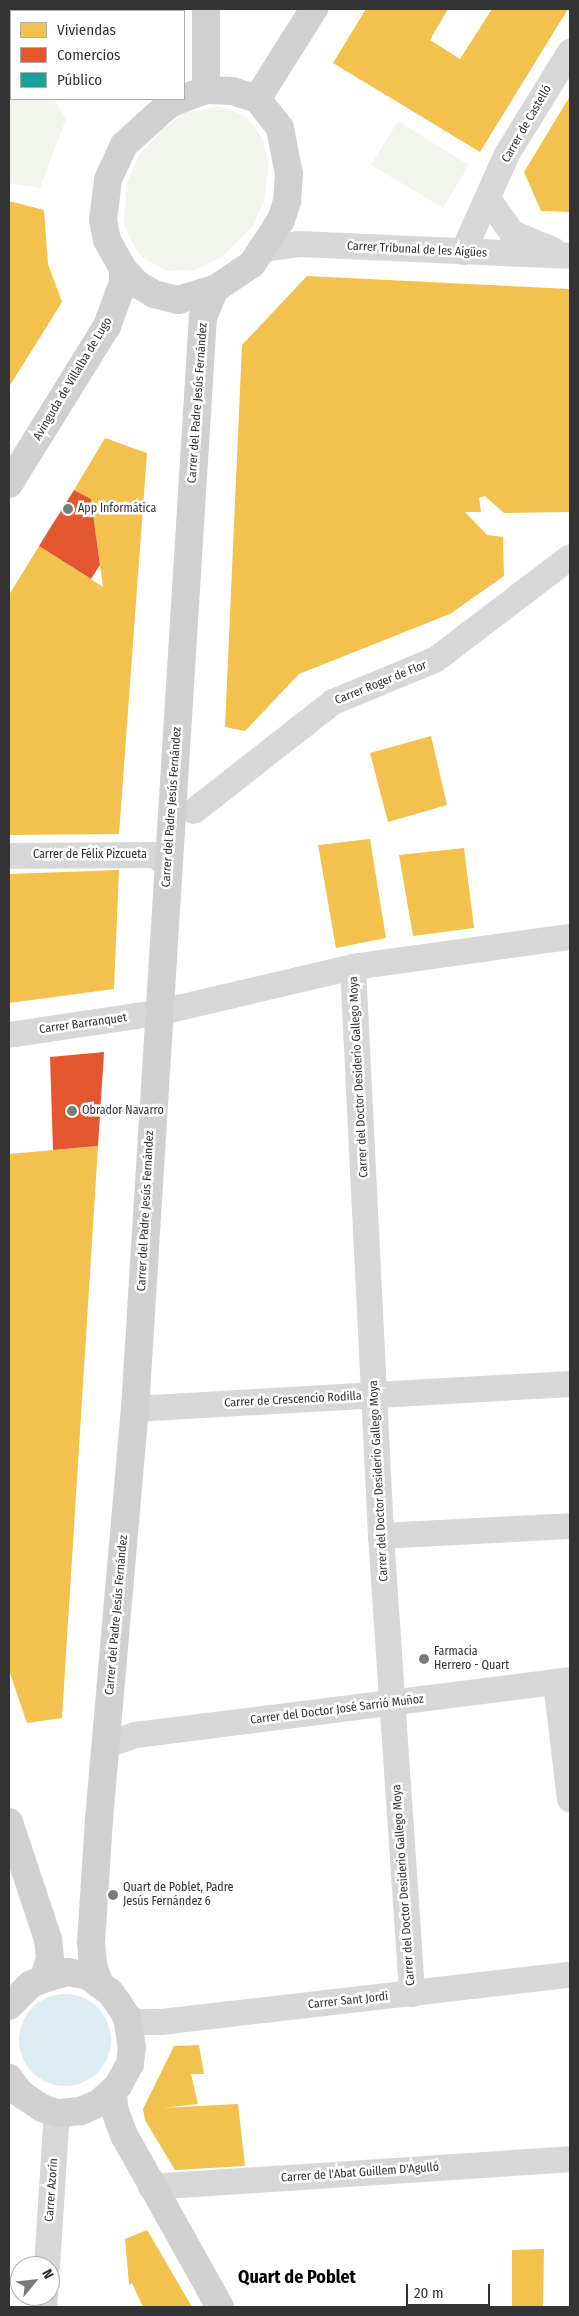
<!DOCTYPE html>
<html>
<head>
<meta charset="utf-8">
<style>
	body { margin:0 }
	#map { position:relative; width:579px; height:2316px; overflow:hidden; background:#fff; font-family:"Fira Sans Condensed",sans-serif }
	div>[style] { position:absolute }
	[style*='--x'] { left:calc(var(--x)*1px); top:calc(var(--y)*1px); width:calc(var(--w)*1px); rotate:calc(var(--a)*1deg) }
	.green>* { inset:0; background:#f1f5ed }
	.water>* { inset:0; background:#ddebf3 }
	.round { border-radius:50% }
	.homes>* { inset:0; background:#f2c14e }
	.shops>* { inset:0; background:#e4572e }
	.public>* { inset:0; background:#17a398 }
	.street>* { height:26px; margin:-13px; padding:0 13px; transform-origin:13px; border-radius:13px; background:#d7d7d7 }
	.secondary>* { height:28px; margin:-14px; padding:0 14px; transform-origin:14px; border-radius:14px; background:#d0d0d0 }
	.dots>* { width:14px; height:14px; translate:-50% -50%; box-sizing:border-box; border:2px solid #fff; border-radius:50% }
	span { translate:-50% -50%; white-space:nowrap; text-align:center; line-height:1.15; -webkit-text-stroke:5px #fff; paint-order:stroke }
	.street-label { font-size:12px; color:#333 }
	.poi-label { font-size:12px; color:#333 }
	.left { translate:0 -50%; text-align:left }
	.district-label { font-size:18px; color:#000; font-weight:700 }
	.frame { position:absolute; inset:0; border:10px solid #333; pointer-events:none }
	.legend { position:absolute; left:10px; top:10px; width:175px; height:90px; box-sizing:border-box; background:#fff; border:1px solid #adadad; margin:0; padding:6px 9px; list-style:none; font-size:15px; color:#333 }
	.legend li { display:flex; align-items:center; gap:10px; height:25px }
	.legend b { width:25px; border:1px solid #adadad }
	.north { position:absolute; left:10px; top:2256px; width:50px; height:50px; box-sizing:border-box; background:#fff; border:1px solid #adadad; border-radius:50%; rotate:62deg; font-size:14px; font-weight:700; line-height:20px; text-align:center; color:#333 }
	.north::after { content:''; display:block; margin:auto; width:18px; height:22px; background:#7a7a7a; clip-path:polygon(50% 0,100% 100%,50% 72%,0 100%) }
	.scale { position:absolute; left:406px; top:2284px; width:84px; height:22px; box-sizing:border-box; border:2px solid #333; border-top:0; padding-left:6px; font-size:15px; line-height:18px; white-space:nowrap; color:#333; -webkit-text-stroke:4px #fff; paint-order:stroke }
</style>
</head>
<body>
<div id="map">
	<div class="green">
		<div style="clip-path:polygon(9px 9px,87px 9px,11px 11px,11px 99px,54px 99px,66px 119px,40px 188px,9px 183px)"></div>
		<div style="clip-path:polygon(217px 107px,230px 109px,249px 119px,263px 139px,269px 164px,264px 201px,253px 226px,222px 257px,195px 270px,168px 271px,141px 257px,131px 240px,124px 224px,127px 183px,139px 155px,163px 129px,186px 112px)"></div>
		<div style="clip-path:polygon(398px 121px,469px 165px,443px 208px,371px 165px)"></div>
	</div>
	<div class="water">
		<div class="round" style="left:19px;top:1994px;width:92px;height:92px"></div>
	</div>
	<div class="homes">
		<div style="clip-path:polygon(366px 9px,448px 9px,430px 40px,460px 59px,492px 9px,568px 9px,480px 152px,333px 63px)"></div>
		<div style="clip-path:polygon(570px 96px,570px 212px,541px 211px,524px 172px)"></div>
		<div style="clip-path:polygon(9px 201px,44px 210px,48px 264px,62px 302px,9px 387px)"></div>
		<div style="clip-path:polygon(307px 276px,570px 289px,570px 512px,504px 513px,485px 496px,479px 498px,481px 512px,465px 512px,487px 535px,503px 537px,504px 576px,450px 614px,299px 674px,245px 731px,225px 727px,242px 345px)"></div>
		<div style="clip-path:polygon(105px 438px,147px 453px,119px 834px,9px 835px,9px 595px,39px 546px,103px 587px,91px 499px,74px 490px)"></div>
		<div style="clip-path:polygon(431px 736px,447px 805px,388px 822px,370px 753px)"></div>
		<div style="clip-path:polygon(370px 839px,386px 938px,336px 948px,318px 845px)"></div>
		<div style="clip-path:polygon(464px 848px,474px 928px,413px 936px,399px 855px)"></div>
		<div style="clip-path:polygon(119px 870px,114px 989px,9px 1003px,9px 874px)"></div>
		<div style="clip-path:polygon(98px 1146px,62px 1718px,27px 1723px,9px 1670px,9px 1154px)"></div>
		<div style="clip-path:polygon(199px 2045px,204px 2074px,191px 2074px,198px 2104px,162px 2108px,238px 2104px,245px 2166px,175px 2170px,145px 2120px,143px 2109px,174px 2046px)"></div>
		<div style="clip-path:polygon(147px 2230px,167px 2264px,192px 2307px,143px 2307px,132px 2283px,129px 2285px,125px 2239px)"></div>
		<div style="clip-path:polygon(544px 2249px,543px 2307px,512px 2307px,512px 2250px)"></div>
	</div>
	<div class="shops">
		<div style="clip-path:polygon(74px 490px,91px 499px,100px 565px,91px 579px,39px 546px)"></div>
		<div style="clip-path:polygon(104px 1052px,98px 1146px,53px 1150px,50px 1057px)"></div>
	</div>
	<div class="public">
		<div style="clip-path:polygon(103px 9px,170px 9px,103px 11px)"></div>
	</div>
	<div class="street">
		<div style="--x:489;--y:200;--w:40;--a:55.1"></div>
		<div style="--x:512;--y:233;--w:44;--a:22.5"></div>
		<div style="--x:264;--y:249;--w:35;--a:-8"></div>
		<div style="--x:299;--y:244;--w:271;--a:2.5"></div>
		<div style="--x:463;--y:252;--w:107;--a:-65.8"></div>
		<div style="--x:507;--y:154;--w:120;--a:-58.3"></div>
		<div style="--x:194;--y:811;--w:177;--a:-38.1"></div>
		<div style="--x:333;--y:702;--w:110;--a:-22.4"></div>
		<div style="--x:435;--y:660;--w:170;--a:-37.3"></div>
		<div style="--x:9;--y:856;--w:146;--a:-0.4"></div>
		<div style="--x:155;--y:855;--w:16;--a:38"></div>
		<div style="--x:353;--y:967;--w:570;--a:87.18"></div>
		<div style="--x:381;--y:1536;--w:459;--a:86.1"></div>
		<div style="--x:9;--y:1035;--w:150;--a:-8.5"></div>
		<div style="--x:157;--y:1013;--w:201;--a:-13.2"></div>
		<div style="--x:353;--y:967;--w:219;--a:-7.9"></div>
		<div style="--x:135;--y:1409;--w:436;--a:-3.3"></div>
		<div style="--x:381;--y:1536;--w:189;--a:-3"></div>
		<div style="--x:556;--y:1682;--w:118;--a:83.2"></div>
		<div style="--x:105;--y:1746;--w:33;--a:-20"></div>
		<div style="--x:136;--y:1735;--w:437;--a:-7.2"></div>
		<div style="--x:127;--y:2017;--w:12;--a:24"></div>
		<div style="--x:138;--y:2022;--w:23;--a:0"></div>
		<div style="--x:161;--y:2022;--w:412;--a:-6.6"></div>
		<div style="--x:151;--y:2187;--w:420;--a:-3.8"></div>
		<div style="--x:47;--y:2266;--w:153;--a:-86.3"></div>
		<div style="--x:44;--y:2307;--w:11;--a:-85"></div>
	</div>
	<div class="secondary">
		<div style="--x:206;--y:9;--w:81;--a:90"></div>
		<div style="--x:181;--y:99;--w:14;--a:155"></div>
		<div style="--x:168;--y:105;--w:59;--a:137.7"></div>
		<div style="--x:124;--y:145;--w:38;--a:115"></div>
		<div style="--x:108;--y:180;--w:40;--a:97.1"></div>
		<div style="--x:103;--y:220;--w:20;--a:79"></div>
		<div style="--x:107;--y:240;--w:33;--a:61"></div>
		<div style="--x:123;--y:269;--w:21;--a:47"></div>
		<div style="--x:137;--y:284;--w:20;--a:30"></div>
		<div style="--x:154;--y:294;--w:25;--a:14"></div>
		<div style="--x:178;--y:300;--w:39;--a:-17"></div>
		<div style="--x:215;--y:289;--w:45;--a:-34"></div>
		<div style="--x:252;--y:264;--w:53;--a:-56.6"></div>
		<div style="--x:281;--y:220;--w:19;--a:-72"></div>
		<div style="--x:287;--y:202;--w:28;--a:-86"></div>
		<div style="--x:289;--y:174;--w:47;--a:-101.1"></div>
		<div style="--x:280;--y:128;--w:37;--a:-128"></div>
		<div style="--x:257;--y:99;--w:26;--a:-162"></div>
		<div style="--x:232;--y:91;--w:26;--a:-178"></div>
		<div style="--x:206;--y:90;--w:23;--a:160"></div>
		<div style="--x:257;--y:99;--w:107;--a:-57.7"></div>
		<div style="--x:9;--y:484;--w:186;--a:-58.2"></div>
		<div style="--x:107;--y:326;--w:46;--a:-69.6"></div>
		<div style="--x:123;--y:283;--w:14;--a:-90"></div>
		<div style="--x:9;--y:1822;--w:123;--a:71.6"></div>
		<div style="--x:48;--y:1939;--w:20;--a:84"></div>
		<div style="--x:50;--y:1959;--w:21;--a:109"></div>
		<div style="--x:100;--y:1985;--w:21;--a:-109"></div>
		<div style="--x:93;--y:1965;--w:22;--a:-95"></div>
		<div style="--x:91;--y:1943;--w:124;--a:-86.3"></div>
		<div style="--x:99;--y:1819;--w:412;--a:-85"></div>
		<div style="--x:135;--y:1409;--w:1094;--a:-86.44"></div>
		<div style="--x:203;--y:317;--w:30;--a:-67"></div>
		<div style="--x:9;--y:2006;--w:30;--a:-45"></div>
		<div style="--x:30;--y:1985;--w:14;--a:-25"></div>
		<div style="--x:43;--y:1979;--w:26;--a:-16"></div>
		<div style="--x:68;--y:1972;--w:20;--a:11"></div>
		<div style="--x:88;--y:1976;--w:27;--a:36"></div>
		<div style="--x:110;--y:1992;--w:14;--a:54"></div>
		<div style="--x:118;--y:2003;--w:17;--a:57"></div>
		<div style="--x:127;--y:2017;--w:30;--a:81"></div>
		<div style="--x:132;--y:2047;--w:17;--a:97"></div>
		<div style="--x:130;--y:2064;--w:25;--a:119"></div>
		<div style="--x:118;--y:2086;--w:25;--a:138"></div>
		<div style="--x:99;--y:2103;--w:20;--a:156"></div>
		<div style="--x:81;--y:2111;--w:24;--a:175"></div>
		<div style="--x:57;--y:2113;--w:16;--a:-162"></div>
		<div style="--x:42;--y:2108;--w:27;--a:-146"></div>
		<div style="--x:20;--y:2093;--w:19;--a:-126"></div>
		<div style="--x:113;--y:2092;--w:16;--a:86"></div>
		<div style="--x:114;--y:2108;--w:29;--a:70"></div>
		<div style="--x:124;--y:2135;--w:197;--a:60.8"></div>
	</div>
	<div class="dots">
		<div style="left:68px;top:509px;background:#7a7a7a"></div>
		<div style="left:72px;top:1111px;background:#7a7a7a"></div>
		<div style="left:424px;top:1659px;background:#7a7a7a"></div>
		<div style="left:113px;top:1895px;background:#7a7a7a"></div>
	</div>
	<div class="street-label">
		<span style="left:527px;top:124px;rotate:-60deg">Carrer de Castelló</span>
		<span style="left:417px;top:250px;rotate:3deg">Carrer Tribunal de les Aigües</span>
		<span style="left:73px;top:379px;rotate:-59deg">Avinguda de Villalba de Lugo</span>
		<span style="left:198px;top:403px;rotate:-86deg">Carrer del Padre Jesús Fernández</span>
		<span style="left:381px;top:683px;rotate:-22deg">Carrer Roger de Flor</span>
		<span style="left:172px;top:807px;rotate:-86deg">Carrer del Padre Jesús Fernández</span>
		<span style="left:90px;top:855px">Carrer de Félix Pizcueta</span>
		<span style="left:83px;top:1024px;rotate:-8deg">Carrer Barranquet</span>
		<span style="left:359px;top:1077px;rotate:-93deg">Carrer del Doctor Desiderio Gallego Moya</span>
		<span style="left:146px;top:1211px;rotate:-87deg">Carrer del Padre Jesús Fernández</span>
		<span style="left:293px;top:1400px;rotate:-3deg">Carrer de Crescencio Rodilla</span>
		<span style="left:379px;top:1481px;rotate:-93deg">Carrer del Doctor Desiderio Gallego Moya</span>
		<span style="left:117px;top:1615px;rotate:-85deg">Carrer del Padre Jesús Fernández</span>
		<span style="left:337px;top:1710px;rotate:-7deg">Carrer del Doctor José Sarrió Muñoz</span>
		<span style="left:404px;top:1885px;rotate:-94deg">Carrer del Doctor Desiderio Gallego Moya</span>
		<span style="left:348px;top:2001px;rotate:-6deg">Carrer Sant Jordi</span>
		<span style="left:360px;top:2173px;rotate:-4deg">Carrer de l'Abat Guillem D'Agulló</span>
		<span style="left:52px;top:2190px;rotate:-86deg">Carrer Azorín</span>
	</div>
	<div class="poi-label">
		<span class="left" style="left:78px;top:509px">App Informática</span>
		<span class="left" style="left:82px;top:1111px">Obrador Navarro</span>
		<span class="left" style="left:434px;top:1659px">Farmacia<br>Herrero - Quart</span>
		<span class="left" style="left:123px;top:1895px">Quart de Poblet, Padre<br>Jesús Fernández 6</span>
	</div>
	<div class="district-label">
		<span style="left:297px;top:2277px">Quart de Poblet</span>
	</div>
	<div class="frame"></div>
	<ul class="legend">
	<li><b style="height:14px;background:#f2c14e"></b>Viviendas</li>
	<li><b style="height:14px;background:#e4572e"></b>Comercios</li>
	<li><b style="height:14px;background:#17a398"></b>Público</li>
	</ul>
	<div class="north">N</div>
	<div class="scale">20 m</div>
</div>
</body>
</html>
